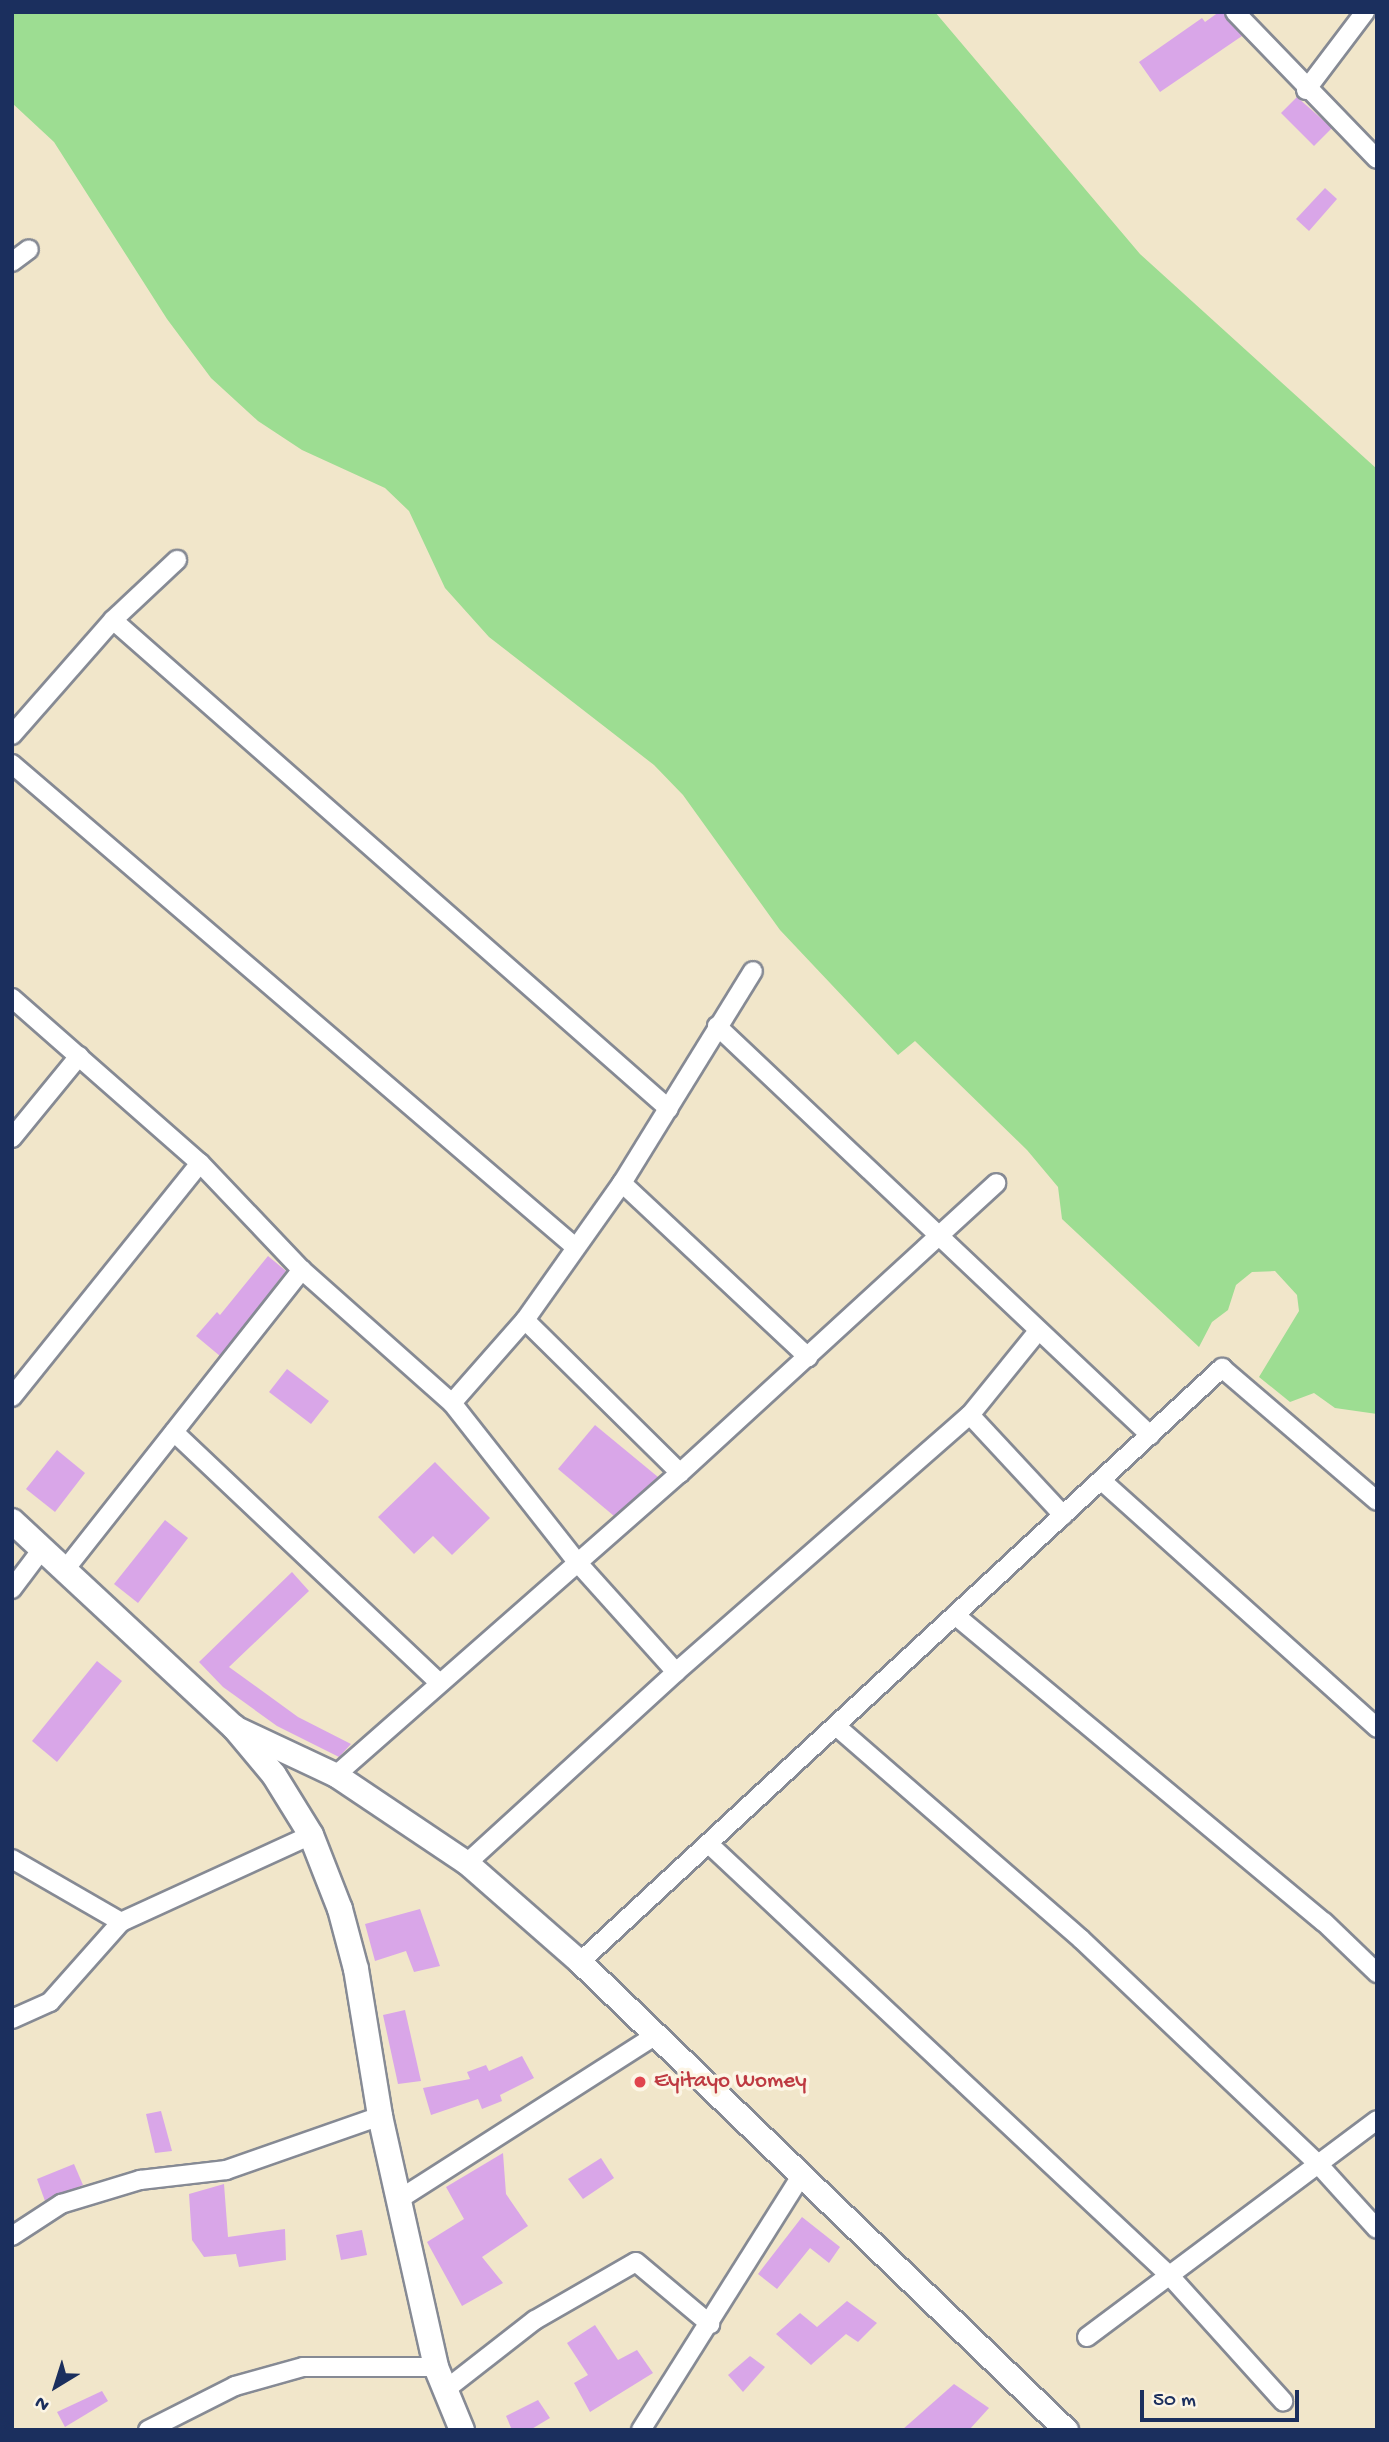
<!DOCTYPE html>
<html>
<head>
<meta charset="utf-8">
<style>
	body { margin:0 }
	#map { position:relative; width:1389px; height:2442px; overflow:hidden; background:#f1e6ca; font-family:"Gochi Hand",sans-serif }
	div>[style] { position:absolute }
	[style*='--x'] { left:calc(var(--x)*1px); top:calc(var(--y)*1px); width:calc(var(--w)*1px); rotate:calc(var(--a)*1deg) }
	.green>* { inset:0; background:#9ddd92 }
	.building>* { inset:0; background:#d9a6e8 }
	.roads { filter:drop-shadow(2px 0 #868a94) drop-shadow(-2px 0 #868a94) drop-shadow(0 2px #868a94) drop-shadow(0 -2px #868a94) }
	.minor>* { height:18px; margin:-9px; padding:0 9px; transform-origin:9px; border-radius:9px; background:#fff }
	.tertiary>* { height:23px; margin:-11.5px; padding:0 11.5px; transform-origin:11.5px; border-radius:11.5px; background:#fff }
	.secondary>* { height:24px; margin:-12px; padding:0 12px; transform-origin:12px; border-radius:12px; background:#fff }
	.dots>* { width:19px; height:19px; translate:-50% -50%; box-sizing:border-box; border:4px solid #fcf5e5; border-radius:50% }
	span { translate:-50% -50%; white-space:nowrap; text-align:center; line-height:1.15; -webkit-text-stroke:7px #fcf5e5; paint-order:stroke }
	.health-label { font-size:23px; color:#be3a42 }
	.left { translate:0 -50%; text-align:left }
	.frame { position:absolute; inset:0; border:14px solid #1b2f5e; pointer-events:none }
	.north { position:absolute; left:21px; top:2351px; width:70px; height:70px; -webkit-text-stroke:5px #fcf5e5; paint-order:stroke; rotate:218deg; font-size:19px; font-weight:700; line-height:28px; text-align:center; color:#1b2f5e }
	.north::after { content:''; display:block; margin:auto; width:24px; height:32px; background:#1b2f5e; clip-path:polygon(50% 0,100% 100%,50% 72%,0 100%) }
	.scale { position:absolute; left:1140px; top:2390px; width:159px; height:32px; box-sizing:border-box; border:4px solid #1b2f5e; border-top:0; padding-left:9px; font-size:21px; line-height:24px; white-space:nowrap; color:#1b2f5e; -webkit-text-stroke:5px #fcf5e5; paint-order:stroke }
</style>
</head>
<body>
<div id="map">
	<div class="green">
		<div style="clip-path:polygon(12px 12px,935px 12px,1140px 254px,1377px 469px,1377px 1414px,1335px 1408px,1314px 1393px,1290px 1402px,1259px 1377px,1299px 1311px,1297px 1295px,1275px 1271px,1252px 1272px,1236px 1285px,1228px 1310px,1212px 1322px,1199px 1347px,1062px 1219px,1058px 1187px,1027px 1150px,915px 1041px,898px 1055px,780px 930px,683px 795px,654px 765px,489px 637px,445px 588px,409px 511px,385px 488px,302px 450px,258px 421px,211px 378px,167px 319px,54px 142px,12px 103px)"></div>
	</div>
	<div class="building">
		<div style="clip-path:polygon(1219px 12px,1224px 12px,1242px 36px,1160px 92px,1139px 62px,1202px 18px,1205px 22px)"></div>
		<div style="clip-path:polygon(1297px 97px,1332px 128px,1314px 146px,1281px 113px)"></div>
		<div style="clip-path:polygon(1325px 188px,1337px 199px,1309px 231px,1296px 219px)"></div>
		<div style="clip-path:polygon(268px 1256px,286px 1271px,220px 1356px,196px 1336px,217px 1312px,220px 1315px)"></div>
		<div style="clip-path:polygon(287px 1369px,329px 1401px,311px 1424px,269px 1392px)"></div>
		<div style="clip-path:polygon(595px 1425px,658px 1477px,614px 1516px,558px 1469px)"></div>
		<div style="clip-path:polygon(57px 1450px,85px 1473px,55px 1512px,26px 1489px)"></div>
		<div style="clip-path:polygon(435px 1462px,490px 1518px,452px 1555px,433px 1536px,414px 1554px,378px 1517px)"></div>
		<div style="clip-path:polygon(165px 1520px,188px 1538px,138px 1603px,114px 1584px)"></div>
		<div style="clip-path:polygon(292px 1572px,309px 1591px,229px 1667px,298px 1717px,351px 1744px,339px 1757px,277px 1726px,223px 1687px,199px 1662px)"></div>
		<div style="clip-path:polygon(97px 1661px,122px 1681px,57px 1762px,32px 1741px)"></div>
		<div style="clip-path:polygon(420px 1909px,440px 1966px,414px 1972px,406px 1951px,375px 1961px,365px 1924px)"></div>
		<div style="clip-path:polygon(405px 2010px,421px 2081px,398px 2084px,383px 2015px)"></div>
		<div style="clip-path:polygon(522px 2056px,534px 2078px,500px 2095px,502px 2101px,482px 2109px,478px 2099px,431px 2115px,423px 2088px,470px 2079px,467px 2072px,486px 2065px,489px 2071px)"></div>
		<div style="clip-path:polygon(161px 2111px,172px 2151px,155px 2153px,146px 2114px)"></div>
		<div style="clip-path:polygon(503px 2153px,506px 2194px,528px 2226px,482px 2257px,503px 2283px,462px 2306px,427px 2242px,464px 2219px,446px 2187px)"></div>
		<div style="clip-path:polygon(601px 2158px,614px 2178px,583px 2199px,568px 2179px)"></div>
		<div style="clip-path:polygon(74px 2164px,83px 2185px,45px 2201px,37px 2179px)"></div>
		<div style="clip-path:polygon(224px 2184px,228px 2237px,285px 2229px,286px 2260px,239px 2267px,236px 2254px,204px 2257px,192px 2240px,189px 2194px)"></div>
		<div style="clip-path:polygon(802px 2217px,840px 2247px,829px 2263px,810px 2248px,777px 2289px,758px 2274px)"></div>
		<div style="clip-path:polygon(362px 2230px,367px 2255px,341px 2260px,336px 2235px)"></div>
		<div style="clip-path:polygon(847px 2301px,877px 2323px,858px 2342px,846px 2334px,811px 2365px,776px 2334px,800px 2313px,817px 2327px)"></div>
		<div style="clip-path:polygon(595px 2325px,618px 2360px,637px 2350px,653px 2373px,590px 2412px,574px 2383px,588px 2375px,567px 2343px)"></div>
		<div style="clip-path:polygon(750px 2356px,765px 2367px,743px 2392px,728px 2375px)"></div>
		<div style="clip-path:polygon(954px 2384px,989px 2408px,969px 2430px,902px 2430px)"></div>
		<div style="clip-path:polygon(102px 2391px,108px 2401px,65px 2427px,57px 2412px)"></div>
		<div style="clip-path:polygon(538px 2400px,550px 2418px,530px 2430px,512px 2430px,506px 2416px)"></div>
	</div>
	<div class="roads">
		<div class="minor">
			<div style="--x:1235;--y:12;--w:204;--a:46"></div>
			<div style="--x:1306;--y:90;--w:98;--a:-52.9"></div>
			<div style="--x:12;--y:262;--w:21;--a:-37"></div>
			<div style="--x:113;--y:620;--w:740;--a:41.33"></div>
			<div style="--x:12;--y:735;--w:153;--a:-48.7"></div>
			<div style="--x:113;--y:620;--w:88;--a:-43.2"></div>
			<div style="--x:12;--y:764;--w:740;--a:40.62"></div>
			<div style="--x:12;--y:998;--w:250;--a:41.3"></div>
			<div style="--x:200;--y:1163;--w:148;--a:46.4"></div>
			<div style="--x:302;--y:1270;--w:200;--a:41.6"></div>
			<div style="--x:452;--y:1403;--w:202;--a:51.8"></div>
			<div style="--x:577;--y:1562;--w:148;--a:48"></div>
			<div style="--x:717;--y:1026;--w:596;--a:43.37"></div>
			<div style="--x:12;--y:1138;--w:106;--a:-50.7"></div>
			<div style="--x:622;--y:1183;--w:255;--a:43.1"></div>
			<div style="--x:525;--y:1320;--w:218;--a:44.6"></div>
			<div style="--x:12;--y:1397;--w:300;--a:-51.2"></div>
			<div style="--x:452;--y:1403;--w:111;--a:-48.7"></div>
			<div style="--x:525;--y:1320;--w:168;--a:-54.7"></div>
			<div style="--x:622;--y:1183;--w:249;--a:-58.3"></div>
			<div style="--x:970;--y:1415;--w:137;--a:47.1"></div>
			<div style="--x:174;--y:1432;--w:365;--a:43.4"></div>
			<div style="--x:1101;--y:1480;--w:371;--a:41.9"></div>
			<div style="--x:64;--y:1571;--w:384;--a:-51.7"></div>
			<div style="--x:12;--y:1589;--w:50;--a:-53.1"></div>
			<div style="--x:955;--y:1615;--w:480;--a:39.8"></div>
			<div style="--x:1324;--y:1922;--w:74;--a:43.9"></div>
			<div style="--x:836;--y:1726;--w:325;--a:41"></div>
			<div style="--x:1081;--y:1939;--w:328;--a:43.5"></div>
			<div style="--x:1319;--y:2165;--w:86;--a:47.8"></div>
			<div style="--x:336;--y:1775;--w:458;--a:-41.3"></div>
			<div style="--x:680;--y:1473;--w:429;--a:-42.5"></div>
			<div style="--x:711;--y:1846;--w:629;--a:43.13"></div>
			<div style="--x:1170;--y:2276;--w:169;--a:47.9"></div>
			<div style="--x:12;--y:1859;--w:126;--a:30"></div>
			<div style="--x:467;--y:1863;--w:283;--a:-42.4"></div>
			<div style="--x:676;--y:1672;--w:390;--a:-41.2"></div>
			<div style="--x:970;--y:1415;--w:108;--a:-51"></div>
			<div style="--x:580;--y:1962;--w:875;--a:-42.78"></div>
			<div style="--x:1222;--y:1368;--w:204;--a:40.6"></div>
			<div style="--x:12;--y:2019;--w:42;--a:-24.1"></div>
			<div style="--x:50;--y:2002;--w:107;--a:-48.4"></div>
			<div style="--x:121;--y:1922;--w:209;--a:-24.6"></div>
			<div style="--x:398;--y:2200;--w:304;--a:-32.6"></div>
			<div style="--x:12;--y:2236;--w:59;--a:-33.1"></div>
			<div style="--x:61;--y:2204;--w:83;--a:-16.9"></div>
			<div style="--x:140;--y:2180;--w:87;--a:-6.6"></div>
			<div style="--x:226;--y:2170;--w:163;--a:-19.3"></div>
			<div style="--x:1087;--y:2337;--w:362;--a:-36.8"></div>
			<div style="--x:445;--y:2390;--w:114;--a:-37.9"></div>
			<div style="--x:535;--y:2320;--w:116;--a:-29.9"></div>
			<div style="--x:636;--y:2262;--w:97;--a:40"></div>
			<div style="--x:148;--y:2430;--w:97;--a:-26.8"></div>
			<div style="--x:235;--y:2386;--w:71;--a:-15.6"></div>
			<div style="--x:303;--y:2367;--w:133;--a:0"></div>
			<div style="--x:641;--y:2430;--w:298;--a:-57.8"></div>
		</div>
		<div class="tertiary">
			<div style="--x:234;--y:1727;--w:113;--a:25.2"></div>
			<div style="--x:336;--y:1775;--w:158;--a:33.9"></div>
			<div style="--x:467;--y:1863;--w:150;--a:41.2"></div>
			<div style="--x:580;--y:1962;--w:675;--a:43.92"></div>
		</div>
		<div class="secondary">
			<div style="--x:12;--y:1521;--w:303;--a:42.9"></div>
			<div style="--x:234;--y:1727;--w:62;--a:50.2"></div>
			<div style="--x:274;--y:1775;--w:70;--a:58.3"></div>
			<div style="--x:311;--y:1835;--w:79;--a:68.6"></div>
			<div style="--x:340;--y:1909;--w:62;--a:75.1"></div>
			<div style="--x:356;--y:1969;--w:149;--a:80.7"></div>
			<div style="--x:380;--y:2116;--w:257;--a:77.4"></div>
			<div style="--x:436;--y:2367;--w:68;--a:67.6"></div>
		</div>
	</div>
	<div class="dots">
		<div style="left:640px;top:2082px;background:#e0444e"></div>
	</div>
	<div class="health-label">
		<span class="left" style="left:654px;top:2082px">Eyitayo Womey</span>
	</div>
	<div class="frame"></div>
	<div class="north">N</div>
	<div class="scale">50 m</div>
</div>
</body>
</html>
